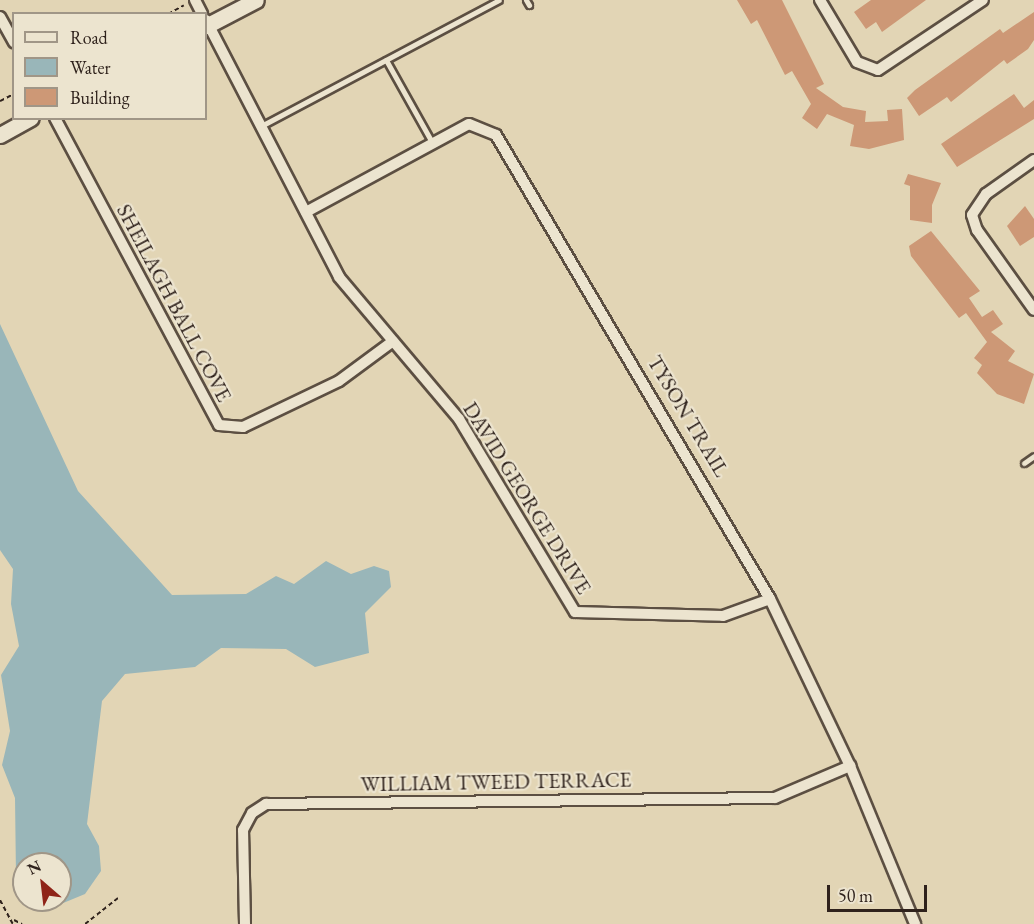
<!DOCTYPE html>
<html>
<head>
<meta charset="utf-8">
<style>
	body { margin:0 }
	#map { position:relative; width:1034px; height:924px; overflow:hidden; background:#e2d5b5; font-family:"EB Garamond",serif }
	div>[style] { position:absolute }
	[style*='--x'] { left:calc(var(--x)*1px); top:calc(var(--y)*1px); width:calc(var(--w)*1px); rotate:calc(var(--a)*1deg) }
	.water>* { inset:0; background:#99b6b9 }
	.building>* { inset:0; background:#cd9876 }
	.path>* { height:2px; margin-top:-1px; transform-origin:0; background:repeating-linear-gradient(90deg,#2f221c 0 4.5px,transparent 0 7.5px) }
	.roads { filter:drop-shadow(2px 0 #5c4f42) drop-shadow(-2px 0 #5c4f42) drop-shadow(0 2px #5c4f42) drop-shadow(0 -2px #5c4f42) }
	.lane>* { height:5px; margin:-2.5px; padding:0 2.5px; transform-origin:2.5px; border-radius:2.5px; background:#ece4cf }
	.street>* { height:10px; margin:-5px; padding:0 5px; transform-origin:5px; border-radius:5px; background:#ece4cf }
	.secondary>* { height:15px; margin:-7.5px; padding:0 7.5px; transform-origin:7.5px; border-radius:7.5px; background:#ece4cf }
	span { translate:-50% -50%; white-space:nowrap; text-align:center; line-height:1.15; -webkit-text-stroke:4.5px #ece4cf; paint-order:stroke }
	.street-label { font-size:21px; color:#2f221c }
	.legend { position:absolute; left:12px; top:12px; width:195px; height:108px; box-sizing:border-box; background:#ece4cf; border:2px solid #a09687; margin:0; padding:8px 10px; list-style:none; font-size:18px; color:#2f221c }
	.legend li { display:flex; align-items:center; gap:12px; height:30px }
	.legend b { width:30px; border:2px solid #a09687 }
	.north { position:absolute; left:12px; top:852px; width:60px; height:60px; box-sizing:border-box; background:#ece4cf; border:2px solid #a09687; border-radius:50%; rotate:332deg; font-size:16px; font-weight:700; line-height:24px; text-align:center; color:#2f221c }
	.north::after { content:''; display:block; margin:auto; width:21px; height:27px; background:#8f2418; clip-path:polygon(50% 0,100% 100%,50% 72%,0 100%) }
	.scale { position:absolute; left:827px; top:885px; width:100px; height:27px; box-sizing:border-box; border:3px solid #2f221c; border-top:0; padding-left:8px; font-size:18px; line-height:21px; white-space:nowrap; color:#2f221c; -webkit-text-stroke:4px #ece4cf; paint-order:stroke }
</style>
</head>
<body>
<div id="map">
	<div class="water">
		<div style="clip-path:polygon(0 324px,78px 491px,172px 595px,246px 594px,276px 576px,294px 584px,326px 561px,351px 574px,374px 566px,389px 571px,391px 587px,365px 613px,369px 653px,315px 667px,286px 649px,221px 648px,195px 667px,125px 674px,102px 701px,87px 824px,99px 846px,101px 871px,85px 894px,56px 906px,33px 900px,60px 900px,60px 864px,24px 864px,24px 888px,16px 877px,15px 798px,2px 765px,10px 731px,1px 675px,19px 646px,11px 604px,13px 569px,0 550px)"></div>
	</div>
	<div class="building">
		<div style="clip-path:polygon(737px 0,782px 0,824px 84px,816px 88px,843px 107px,866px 111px,865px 122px,888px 121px,887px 110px,902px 109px,904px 140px,869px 149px,850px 146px,854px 125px,827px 114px,817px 129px,802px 118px,811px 104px,792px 71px,785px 75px,757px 20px,751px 24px)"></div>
		<div style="clip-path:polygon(871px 0,926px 0,882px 32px,876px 22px,866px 29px,854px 12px)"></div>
		<div style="clip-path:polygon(1034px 12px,1034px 40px,1028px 49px,1007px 64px,1004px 60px,951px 102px,947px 97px,919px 116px,907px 98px,915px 90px,1000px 29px,1003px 33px)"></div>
		<div style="clip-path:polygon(1014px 94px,1024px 108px,1034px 100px,1034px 119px,957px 167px,941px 144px)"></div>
		<div style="clip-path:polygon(908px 174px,941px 183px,932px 205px,932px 223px,910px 220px,910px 186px,904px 184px)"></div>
		<div style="clip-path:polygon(1025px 206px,1034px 219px,1034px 237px,1020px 246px,1007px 226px)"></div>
		<div style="clip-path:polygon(931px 231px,980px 291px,969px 298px,982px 317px,993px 310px,1003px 324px,991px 332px,1015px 351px,1008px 361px,1034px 374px,1024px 404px,997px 394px,977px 373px,982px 365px,974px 358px,987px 342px,966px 313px,959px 318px,911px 256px,909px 246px)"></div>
	</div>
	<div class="path">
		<div style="--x:168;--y:14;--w:18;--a:-29"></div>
		<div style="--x:0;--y:101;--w:16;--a:-27"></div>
		<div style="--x:0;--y:900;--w:27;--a:62"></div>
		<div style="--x:14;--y:920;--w:9;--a:27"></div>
		<div style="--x:85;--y:924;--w:42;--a:-38.2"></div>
	</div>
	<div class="roads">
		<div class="lane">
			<div style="--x:526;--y:0;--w:6;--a:59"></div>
			<div style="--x:386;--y:60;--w:96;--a:60.8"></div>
			<div style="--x:261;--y:126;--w:269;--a:-27.9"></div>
			<div style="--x:1024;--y:463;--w:12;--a:-35"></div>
		</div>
		<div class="street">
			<div style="--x:195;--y:0;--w:16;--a:63"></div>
			<div style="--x:820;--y:0;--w:72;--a:59.2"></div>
			<div style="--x:857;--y:62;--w:22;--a:21"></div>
			<div style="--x:878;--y:70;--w:126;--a:-33.7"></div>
			<div style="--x:0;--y:17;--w:29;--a:61"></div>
			<div style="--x:206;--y:20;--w:289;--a:62.6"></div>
			<div style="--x:339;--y:277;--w:186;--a:49.8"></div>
			<div style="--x:459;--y:419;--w:225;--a:59"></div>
			<div style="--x:575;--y:612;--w:148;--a:1.5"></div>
			<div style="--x:723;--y:616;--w:50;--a:-19.9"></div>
			<div style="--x:55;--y:118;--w:348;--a:61.9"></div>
			<div style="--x:219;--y:425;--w:24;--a:5"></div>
			<div style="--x:243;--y:427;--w:106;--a:-25.6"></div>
			<div style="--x:339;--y:381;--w:67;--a:-36.5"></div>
			<div style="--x:1034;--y:160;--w:59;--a:144.7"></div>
			<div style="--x:986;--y:194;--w:25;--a:124"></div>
			<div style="--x:972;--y:215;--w:16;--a:72"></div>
			<div style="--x:977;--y:230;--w:98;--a:54.5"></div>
			<div style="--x:306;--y:212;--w:185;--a:-28.4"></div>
			<div style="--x:469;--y:124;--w:29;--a:22"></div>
			<div style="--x:496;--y:135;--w:539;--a:59.44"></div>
			<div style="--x:770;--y:599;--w:185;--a:64.4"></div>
			<div style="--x:850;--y:766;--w:171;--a:67.6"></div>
			<div style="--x:245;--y:924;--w:94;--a:-91.2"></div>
			<div style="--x:243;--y:830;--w:19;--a:-62"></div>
			<div style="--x:252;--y:813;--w:17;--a:-33"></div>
			<div style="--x:266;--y:804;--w:509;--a:-0.68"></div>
			<div style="--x:775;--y:798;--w:82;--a:-23.1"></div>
		</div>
		<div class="secondary">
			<div style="--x:206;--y:26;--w:56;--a:-27.5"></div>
			<div style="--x:0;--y:135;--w:35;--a:-29"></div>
		</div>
	</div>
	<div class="street-label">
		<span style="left:174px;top:303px;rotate:62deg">SHEILAGH BALL COVE</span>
		<span style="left:688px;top:416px;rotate:59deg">TYSON TRAIL</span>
		<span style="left:527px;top:498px;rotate:58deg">DAVID GEORGE DRIVE</span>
		<span style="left:496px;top:782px;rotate:-1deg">WILLIAM TWEED TERRACE</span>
	</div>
	<ul class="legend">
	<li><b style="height:8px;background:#ece4cf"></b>Road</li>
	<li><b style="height:16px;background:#99b6b9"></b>Water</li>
	<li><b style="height:16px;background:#cd9876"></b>Building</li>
	</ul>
	<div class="north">N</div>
	<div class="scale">50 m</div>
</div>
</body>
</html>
